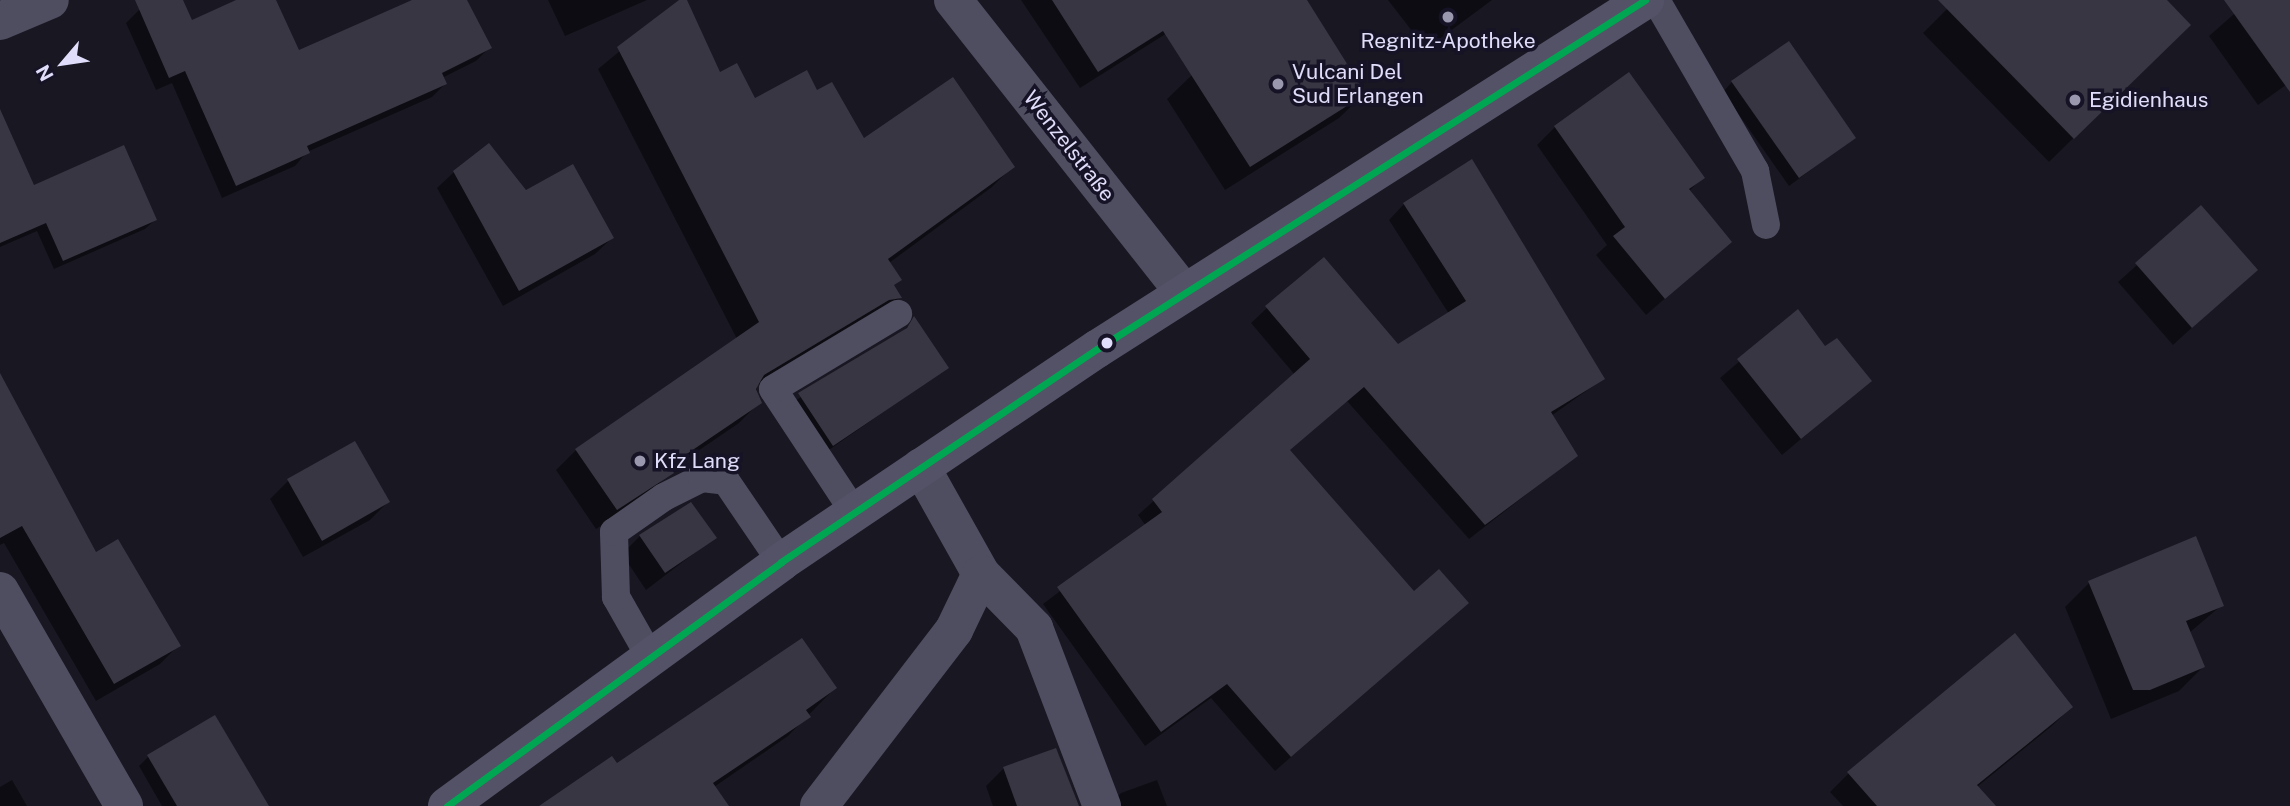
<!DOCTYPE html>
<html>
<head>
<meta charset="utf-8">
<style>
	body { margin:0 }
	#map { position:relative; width:2290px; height:806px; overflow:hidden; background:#191722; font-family:"Public Sans",sans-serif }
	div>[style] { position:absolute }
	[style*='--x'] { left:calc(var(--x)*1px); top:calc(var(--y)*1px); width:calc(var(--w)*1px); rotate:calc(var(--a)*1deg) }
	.shadow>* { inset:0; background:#0007 }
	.building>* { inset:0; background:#383643 }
	.lane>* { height:28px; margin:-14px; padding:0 14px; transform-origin:14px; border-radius:14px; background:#4f4e61 }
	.street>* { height:38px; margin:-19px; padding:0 19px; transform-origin:19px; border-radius:19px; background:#4f4e61 }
	.secondary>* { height:38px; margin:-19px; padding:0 19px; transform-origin:19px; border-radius:19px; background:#535267 }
	.bus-1>* { height:7px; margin:-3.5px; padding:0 3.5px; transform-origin:3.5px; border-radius:3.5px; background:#00a651 }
	.dots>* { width:19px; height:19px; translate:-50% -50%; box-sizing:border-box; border:4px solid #161326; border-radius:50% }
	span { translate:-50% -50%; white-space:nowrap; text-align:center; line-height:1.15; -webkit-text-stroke:7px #161326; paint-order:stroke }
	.poi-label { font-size:21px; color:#e0ddfa }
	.left { translate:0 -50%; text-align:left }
	.street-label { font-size:21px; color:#e0ddfa }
	.north { position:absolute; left:28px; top:28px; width:70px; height:70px; -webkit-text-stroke:5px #161326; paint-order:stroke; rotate:241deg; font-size:19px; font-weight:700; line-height:28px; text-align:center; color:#e0ddfa }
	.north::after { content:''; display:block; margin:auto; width:24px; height:32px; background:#e0ddfa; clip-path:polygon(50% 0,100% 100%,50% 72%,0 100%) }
</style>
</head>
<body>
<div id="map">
	<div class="shadow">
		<div style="clip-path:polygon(161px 0,181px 0,191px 22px,241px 0,274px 0,298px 52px,416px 0,465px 0,489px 48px,476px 61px,442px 78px,445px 84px,432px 97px,307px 152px,295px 166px,222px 198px,172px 83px,156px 90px,126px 23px,139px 10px)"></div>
		<div style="clip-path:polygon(548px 0,647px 0,565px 36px)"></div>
		<div style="clip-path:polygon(682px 0,719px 75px,754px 100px,816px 92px,863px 140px,1012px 167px,992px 187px,889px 263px,892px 287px,900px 298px,880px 318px,867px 319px,756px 386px,760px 402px,739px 423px,670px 470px,651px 494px,596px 529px,556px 470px,576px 450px,737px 339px,598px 69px)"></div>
		<div style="clip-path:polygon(1021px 0,1186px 0,1175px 28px,1080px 88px)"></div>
		<div style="clip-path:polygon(1388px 0,1492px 0,1426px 49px)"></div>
		<div style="clip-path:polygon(1956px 0,2164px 0,2188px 25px,2049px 162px,1923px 33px)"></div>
		<div style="clip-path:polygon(2250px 0,2290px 0,2290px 82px,2258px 105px,2209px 36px)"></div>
		<div style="clip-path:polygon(1192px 75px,1364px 94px,1339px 118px,1225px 190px,1167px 99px)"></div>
		<div style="clip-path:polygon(1732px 82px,1854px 138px,1789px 186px,1723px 92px)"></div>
		<div style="clip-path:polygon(1555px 127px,1702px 178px,1689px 191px,1730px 242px,1646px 315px,1596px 255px,1607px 245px,1537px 145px)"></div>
		<div style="clip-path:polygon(0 146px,33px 187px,155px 220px,145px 229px,54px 269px,37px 231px,0 247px)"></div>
		<div style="clip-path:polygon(454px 172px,525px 192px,612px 238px,595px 254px,503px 306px,437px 188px)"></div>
		<div style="clip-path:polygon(1404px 204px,1603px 379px,1551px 416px,1576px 456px,1469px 539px,1347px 401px,1288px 451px,1414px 593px,1451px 618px,1275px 771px,1211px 698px,1145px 746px,1043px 604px,1146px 526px,1138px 515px,1295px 375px,1251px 323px,1267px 308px,1397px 346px,1449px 314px,1389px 220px)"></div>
		<div style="clip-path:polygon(2201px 208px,2255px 270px,2173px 345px,2118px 282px)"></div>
		<div style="clip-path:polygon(1798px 311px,1824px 349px,1870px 381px,1782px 455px,1720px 378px)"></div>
		<div style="clip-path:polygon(914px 319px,947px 368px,823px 454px,790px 404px,902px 333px)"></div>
		<div style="clip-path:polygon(0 395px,95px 554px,178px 646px,160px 664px,96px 701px,4px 543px,0 545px)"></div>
		<div style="clip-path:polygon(355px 443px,388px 502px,370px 520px,303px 557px,270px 499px,288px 481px)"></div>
		<div style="clip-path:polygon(640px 536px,714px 538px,646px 590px,622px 554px)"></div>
		<div style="clip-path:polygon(2089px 583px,2222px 605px,2189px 633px,2203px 667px,2179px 691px,2111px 719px,2065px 607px)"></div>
		<div style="clip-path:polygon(2014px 636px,2071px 707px,2053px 725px,1977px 787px,1967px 806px,1843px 806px,1830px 792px,1848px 774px)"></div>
		<div style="clip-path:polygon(835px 688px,788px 736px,714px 787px,727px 806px,542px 806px,617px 766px)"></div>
		<div style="clip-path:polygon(148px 757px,267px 806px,162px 806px,139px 766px)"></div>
		<div style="clip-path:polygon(1004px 768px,1077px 806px,993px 806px,986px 786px)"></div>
		<div style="clip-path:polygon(12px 780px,27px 806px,0 806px,0 787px)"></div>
		<div style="clip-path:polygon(1157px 780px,1167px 806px,1108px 806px,1121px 793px)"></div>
	</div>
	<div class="building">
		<div style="clip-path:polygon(135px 0,183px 0,192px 20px,236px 0,276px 0,299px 50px,412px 0,467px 0,492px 48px,442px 73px,447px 84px,307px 146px,310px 153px,236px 186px,185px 71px,169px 78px)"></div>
		<div style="clip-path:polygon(679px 0,687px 0,720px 72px,737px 63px,755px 98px,807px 70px,817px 90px,832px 82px,864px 138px,953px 77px,1015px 167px,888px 259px,902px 280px,894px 285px,902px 298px,889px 300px,764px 375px,756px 389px,762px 403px,669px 466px,674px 473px,617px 510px,575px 449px,759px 322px,617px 47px)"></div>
		<div style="clip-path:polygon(1052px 0,1307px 0,1366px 94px,1250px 167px,1163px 31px,1098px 72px)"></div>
		<div style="clip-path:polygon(1938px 0,2167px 0,2191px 25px,2074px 139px)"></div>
		<div style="clip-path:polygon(2224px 0,2290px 0,2290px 92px)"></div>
		<div style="clip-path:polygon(1789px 41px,1856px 138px,1799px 178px,1731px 81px)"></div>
		<div style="clip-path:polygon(1629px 72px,1705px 178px,1689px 189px,1732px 242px,1665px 299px,1613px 236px,1625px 227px,1554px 126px)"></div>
		<div style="clip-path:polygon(0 109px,34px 185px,124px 145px,157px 220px,63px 261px,46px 223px,0 243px)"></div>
		<div style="clip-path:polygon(489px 143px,526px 190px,573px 164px,614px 238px,519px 291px,453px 171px)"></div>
		<div style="clip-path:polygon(1472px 159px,1605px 379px,1551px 412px,1578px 456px,1485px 525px,1364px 387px,1290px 450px,1414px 591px,1439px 569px,1469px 603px,1291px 757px,1227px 684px,1161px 732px,1057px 587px,1162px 512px,1152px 499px,1310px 359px,1265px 306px,1324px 257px,1398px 344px,1466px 301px,1403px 203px)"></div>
		<div style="clip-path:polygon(2201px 205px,2258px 270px,2192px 328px,2135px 263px)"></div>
		<div style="clip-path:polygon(1798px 309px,1825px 346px,1837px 338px,1872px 381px,1801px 439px,1737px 359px)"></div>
		<div style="clip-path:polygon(914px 316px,949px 368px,833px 446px,798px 393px,907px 328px)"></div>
		<div style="clip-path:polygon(0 373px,96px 552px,118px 539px,181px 646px,114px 684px,22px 526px,0 538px)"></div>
		<div style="clip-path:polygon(355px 441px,390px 502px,322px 541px,287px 479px)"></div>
		<div style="clip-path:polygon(691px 502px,717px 538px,665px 573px,639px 535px)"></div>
		<div style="clip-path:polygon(2196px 536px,2224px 606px,2186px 621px,2205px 667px,2150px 690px,2133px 690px,2088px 581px)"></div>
		<div style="clip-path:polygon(2015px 633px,2073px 707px,1977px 785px,1996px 806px,1877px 806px,1847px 772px)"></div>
		<div style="clip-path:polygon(802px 638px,837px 688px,806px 710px,811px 717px,713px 783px,729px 806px,539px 806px,612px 756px,617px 763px)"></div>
		<div style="clip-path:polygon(215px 715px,269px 806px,177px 806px,147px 755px)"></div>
		<div style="clip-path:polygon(1056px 748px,1079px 806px,1017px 806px,1003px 767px)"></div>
	</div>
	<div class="lane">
		<div style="--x:1656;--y:0;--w:198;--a:59.9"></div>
		<div style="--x:1755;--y:171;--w:55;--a:78.5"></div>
		<div style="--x:854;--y:512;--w:147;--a:-123.4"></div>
		<div style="--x:773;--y:389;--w:146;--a:-31"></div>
		<div style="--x:649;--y:655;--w:67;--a:-119.6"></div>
		<div style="--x:616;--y:597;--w:65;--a:-91.8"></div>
		<div style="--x:614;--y:532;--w:61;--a:-35"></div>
		<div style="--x:664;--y:497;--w:42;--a:-26.6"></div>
		<div style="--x:702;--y:478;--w:24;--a:7"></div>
		<div style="--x:726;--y:481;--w:98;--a:55.8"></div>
	</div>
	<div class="street">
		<div style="--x:953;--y:0;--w:372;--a:51.7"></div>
		<div style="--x:0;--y:21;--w:54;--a:-22.8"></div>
		<div style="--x:921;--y:467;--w:123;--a:60.7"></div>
		<div style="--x:981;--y:574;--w:76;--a:45.5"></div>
		<div style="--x:1034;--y:628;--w:191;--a:69.1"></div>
		<div style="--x:0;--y:591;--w:248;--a:60"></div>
		<div style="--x:819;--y:806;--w:222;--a:-52.5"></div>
		<div style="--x:954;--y:630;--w:62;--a:-64.3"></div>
	</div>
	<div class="secondary">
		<div style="--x:447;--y:806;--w:414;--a:-36.1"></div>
		<div style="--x:781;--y:562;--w:381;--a:-34"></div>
		<div style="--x:1097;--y:349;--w:650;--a:-32.49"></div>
	</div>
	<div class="bus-1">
		<div style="--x:447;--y:806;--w:414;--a:-36.1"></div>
		<div style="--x:781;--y:562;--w:381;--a:-34"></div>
		<div style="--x:1097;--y:349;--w:650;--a:-32.49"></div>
	</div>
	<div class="dots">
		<div style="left:1448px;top:17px;background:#9a98ae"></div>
		<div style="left:1278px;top:84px;background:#9a98ae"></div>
		<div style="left:2075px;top:100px;background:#9a98ae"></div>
		<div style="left:1107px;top:343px;background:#e0ddfa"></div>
		<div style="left:640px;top:461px;background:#9a98ae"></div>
	</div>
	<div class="poi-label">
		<span style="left:1448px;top:41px">Regnitz-Apotheke</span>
		<span class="left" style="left:1292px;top:84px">Vulcani Del<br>Sud Erlangen</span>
		<span class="left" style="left:2089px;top:100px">Egidienhaus</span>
		<span class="left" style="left:654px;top:461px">Kfz Lang</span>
	</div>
	<div class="street-label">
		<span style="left:1069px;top:146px;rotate:52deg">Wenzelstraße</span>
	</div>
	<div class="north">N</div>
</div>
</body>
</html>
